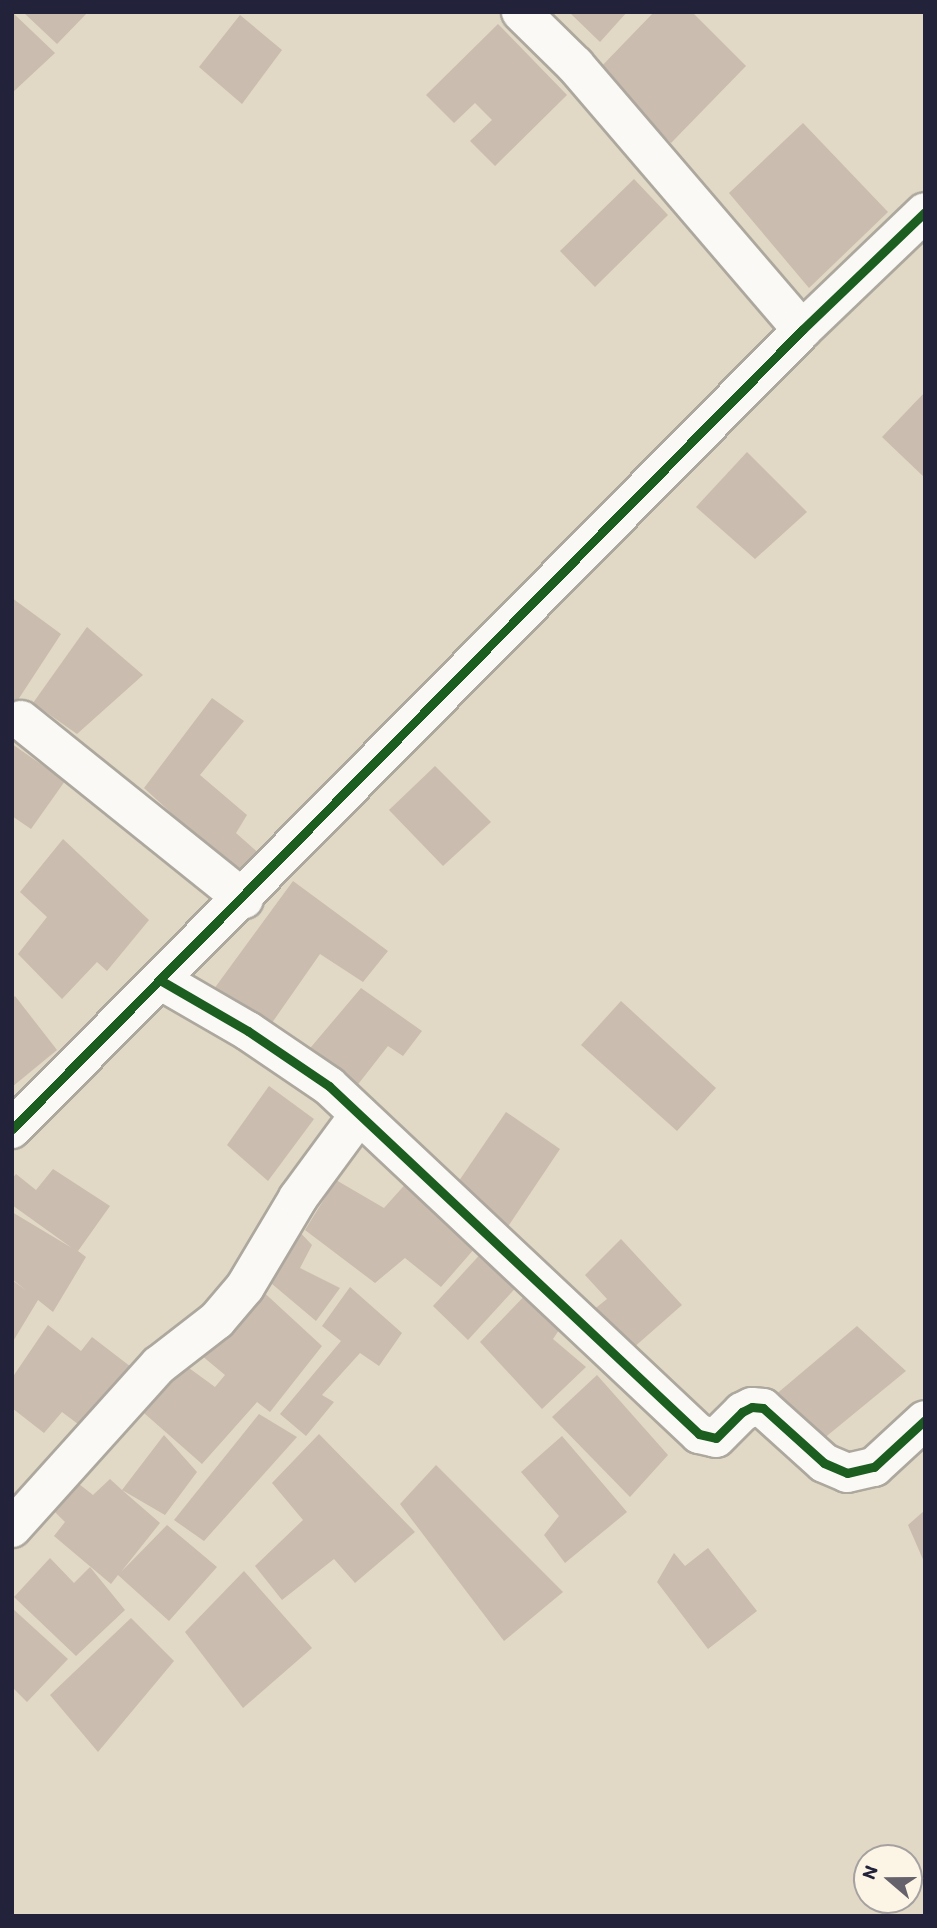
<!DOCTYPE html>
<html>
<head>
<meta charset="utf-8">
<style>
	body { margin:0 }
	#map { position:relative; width:937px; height:1928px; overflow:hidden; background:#e1d9c5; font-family:Itim,sans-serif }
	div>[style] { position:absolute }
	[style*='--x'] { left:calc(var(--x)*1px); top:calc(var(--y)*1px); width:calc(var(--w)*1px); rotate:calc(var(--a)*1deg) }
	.building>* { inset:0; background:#cabcae }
	.roads { filter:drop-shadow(2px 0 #ada89e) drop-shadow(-2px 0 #ada89e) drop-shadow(0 2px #ada89e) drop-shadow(0 -2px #ada89e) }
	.street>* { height:38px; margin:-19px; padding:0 19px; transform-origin:19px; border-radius:19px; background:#faf9f6 }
	.cycleway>* { height:9px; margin:-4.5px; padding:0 4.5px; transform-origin:4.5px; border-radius:4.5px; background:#1b5e20 }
	span { translate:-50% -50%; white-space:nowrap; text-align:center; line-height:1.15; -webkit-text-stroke:6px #fcf5e5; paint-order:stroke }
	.frame { position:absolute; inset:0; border:14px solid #22223b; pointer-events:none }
	.north { position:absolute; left:853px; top:1844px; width:70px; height:70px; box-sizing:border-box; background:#fcf5e5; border:2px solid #a5a1a1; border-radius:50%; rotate:290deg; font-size:19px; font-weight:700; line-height:28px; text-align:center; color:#22223b }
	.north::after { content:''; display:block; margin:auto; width:24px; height:32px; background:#65626b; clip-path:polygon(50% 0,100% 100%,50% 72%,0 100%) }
</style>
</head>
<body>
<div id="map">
	<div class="building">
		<div style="clip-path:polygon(12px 12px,55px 53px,12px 93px)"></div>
		<div style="clip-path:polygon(23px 12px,88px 12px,57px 44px)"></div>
		<div style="clip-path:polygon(569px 12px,627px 12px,600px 42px)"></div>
		<div style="clip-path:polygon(654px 12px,692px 12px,746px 66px,671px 143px,597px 71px)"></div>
		<div style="clip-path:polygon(240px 15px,282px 50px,242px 104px,199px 67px)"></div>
		<div style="clip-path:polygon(498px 24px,567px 95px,495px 166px,470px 141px,492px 120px,475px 103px,454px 123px,426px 95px)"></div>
		<div style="clip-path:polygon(803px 123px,888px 212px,809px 288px,729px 193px)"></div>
		<div style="clip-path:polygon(634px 179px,668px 215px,595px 287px,560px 251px)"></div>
		<div style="clip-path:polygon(925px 392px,925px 478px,882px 437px)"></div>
		<div style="clip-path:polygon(747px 452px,807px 512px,755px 559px,696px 507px)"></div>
		<div style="clip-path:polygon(12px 598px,61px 634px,12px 709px)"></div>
		<div style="clip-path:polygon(87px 627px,143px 675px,77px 734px,33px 703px)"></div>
		<div style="clip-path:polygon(212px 698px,244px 721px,200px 775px,247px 815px,236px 833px,262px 856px,240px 876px,144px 788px)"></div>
		<div style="clip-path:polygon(12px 744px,65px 781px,31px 829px,12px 816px)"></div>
		<div style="clip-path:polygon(435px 766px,491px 822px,443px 866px,389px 810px)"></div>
		<div style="clip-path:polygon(63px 839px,149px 920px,107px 971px,97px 962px,62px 999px,18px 954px,47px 917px,20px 892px)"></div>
		<div style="clip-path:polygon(293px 881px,388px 951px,363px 982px,320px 954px,267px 1030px,211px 993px)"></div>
		<div style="clip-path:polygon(361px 988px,422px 1031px,403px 1056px,388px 1046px,352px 1092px,306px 1053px)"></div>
		<div style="clip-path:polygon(15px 996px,57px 1050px,12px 1087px,12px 999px)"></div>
		<div style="clip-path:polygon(621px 1001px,716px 1088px,677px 1131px,581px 1045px)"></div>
		<div style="clip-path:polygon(269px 1086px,314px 1119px,268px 1181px,227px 1145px)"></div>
		<div style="clip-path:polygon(506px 1112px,560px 1149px,503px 1234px,448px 1197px)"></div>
		<div style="clip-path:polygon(53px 1169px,110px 1206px,78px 1251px,86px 1257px,53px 1312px,38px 1300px,12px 1343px,12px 1280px,27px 1291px,12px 1279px,12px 1212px,72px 1248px,12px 1205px,12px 1179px,16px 1174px,36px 1190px)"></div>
		<div style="clip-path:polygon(410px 1179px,475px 1248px,441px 1287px,405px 1258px,375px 1283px,305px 1230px,336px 1180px,384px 1208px)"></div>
		<div style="clip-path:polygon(296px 1228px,312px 1245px,300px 1268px,340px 1288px,316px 1321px,265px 1278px)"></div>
		<div style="clip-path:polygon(621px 1239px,682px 1305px,624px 1356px,587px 1315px,607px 1299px,585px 1275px)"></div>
		<div style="clip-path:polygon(485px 1249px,520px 1283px,468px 1340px,433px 1306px)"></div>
		<div style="clip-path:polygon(535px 1285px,567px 1318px,553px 1339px,586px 1367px,542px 1409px,480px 1342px)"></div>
		<div style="clip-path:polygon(258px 1287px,322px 1346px,270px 1412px,257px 1402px,202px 1464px,136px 1406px,178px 1360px,215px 1387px,225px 1375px,201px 1355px)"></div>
		<div style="clip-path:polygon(350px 1287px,402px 1333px,379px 1366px,360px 1353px,322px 1395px,334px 1402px,306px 1436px,280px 1414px,341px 1341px,322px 1326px)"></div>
		<div style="clip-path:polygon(48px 1325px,81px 1351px,92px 1337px,135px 1370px,86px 1430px,62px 1412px,44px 1433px,12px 1408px,12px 1378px)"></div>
		<div style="clip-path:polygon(857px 1326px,906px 1371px,817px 1444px,774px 1396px)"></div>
		<div style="clip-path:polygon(597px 1375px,668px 1455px,630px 1497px,552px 1417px)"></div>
		<div style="clip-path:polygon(259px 1414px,297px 1437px,204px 1541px,174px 1520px)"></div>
		<div style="clip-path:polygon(319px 1434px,415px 1532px,355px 1583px,334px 1559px,282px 1600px,255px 1566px,303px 1520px,272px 1483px)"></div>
		<div style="clip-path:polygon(164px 1435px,197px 1472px,165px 1515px,122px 1490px,160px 1523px,121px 1572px,167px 1525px,217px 1567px,169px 1621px,118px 1575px,111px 1584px,54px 1536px,65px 1522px,55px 1512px,79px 1484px,93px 1495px,110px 1479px,122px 1490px)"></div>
		<div style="clip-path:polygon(562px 1436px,627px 1512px,565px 1563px,544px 1535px,559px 1516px,521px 1472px)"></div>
		<div style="clip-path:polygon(436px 1465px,563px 1592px,504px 1641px,400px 1504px)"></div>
		<div style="clip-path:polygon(925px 1510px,925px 1564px,908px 1525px)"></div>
		<div style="clip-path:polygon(708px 1548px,757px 1611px,708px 1649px,657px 1582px,674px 1553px,685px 1566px)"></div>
		<div style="clip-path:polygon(50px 1558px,74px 1583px,90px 1567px,125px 1610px,76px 1656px,14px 1597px)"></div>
		<div style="clip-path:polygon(244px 1571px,312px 1648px,243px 1708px,185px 1632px)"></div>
		<div style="clip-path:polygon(12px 1608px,68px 1659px,27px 1702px,12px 1687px)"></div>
		<div style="clip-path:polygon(131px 1618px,174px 1661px,98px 1752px,50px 1695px)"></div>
	</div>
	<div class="roads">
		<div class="street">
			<div style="--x:521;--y:12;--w:76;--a:44.5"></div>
			<div style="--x:575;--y:65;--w:349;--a:49.4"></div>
			<div style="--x:21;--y:720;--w:286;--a:38.8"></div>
			<div style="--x:160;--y:980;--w:102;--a:30.1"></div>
			<div style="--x:248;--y:1031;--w:98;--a:34.2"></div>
			<div style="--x:329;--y:1086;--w:508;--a:43.24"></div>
			<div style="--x:699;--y:1434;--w:17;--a:13"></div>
			<div style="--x:716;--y:1438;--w:37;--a:-45"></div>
			<div style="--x:742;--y:1412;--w:11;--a:-27"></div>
			<div style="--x:752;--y:1407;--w:11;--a:5"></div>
			<div style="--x:763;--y:1408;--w:82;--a:42"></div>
			<div style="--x:824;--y:1463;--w:25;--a:23"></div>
			<div style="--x:847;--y:1473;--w:28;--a:-13"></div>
			<div style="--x:874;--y:1467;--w:69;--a:-42.7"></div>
			<div style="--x:12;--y:1129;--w:1124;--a:-45.32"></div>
			<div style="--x:802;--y:330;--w:170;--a:-43.8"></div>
			<div style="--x:12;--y:1528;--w:219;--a:-48"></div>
			<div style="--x:159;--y:1365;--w:73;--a:-37.8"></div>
			<div style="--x:217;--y:1320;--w:43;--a:-49.7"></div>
			<div style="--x:245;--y:1287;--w:104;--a:-59.2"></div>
			<div style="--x:298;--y:1198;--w:103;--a:-53.7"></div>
		</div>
	</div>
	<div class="cycleway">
		<div style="--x:160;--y:980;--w:102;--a:30.1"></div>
		<div style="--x:248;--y:1031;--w:98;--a:34.2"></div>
		<div style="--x:329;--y:1086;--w:508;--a:43.24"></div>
		<div style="--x:699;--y:1434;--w:17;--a:13"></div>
		<div style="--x:716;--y:1438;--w:37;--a:-45"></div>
		<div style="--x:742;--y:1412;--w:11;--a:-27"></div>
		<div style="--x:752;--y:1407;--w:11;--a:5"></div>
		<div style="--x:763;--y:1408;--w:82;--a:42"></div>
		<div style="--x:824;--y:1463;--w:25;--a:23"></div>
		<div style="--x:847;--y:1473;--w:28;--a:-13"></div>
		<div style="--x:874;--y:1467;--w:69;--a:-42.7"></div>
		<div style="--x:12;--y:1129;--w:1124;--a:-45.32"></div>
		<div style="--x:802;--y:330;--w:170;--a:-43.8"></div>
	</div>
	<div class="frame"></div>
	<div class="north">N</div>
</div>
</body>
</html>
